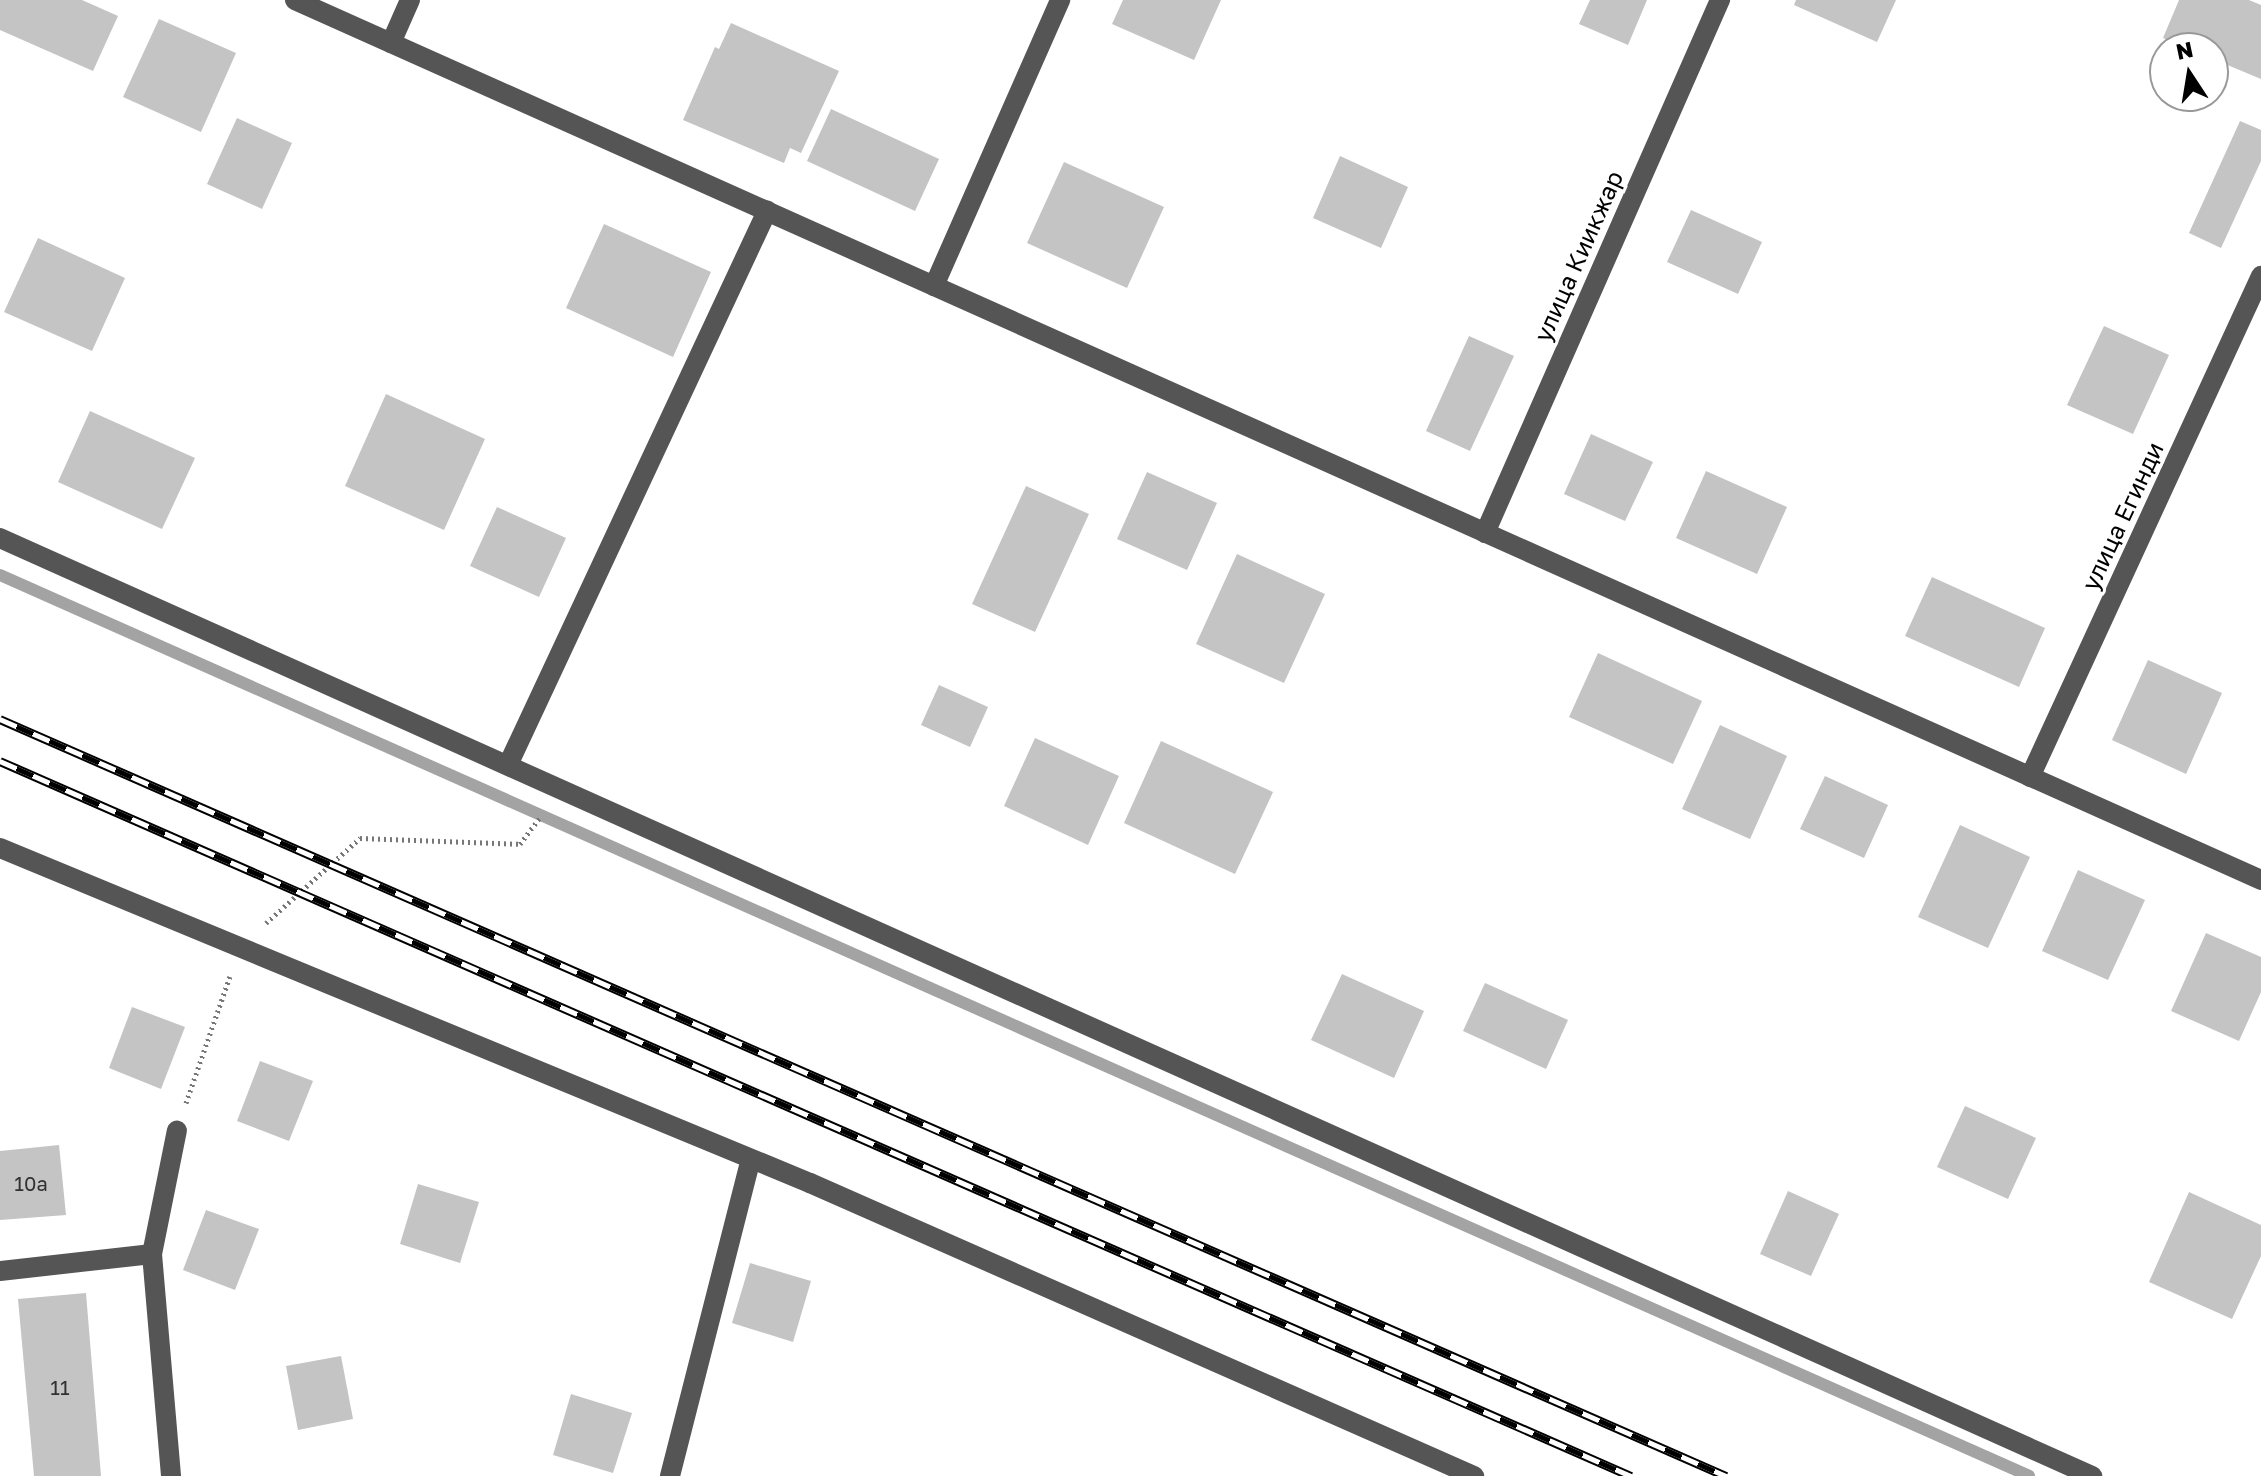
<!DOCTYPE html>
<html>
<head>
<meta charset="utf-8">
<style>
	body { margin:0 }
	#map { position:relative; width:2261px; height:1476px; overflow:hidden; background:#fff; font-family:"Golos Text",sans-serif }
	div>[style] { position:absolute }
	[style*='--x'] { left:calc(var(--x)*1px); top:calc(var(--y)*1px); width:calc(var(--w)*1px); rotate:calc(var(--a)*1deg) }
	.stream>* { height:12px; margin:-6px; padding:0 6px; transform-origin:6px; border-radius:6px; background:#a3a3a3 }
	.building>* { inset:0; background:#c4c4c4 }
	.path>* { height:5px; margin-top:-2.5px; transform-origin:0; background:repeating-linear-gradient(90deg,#777 0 2px,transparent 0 6px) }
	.minor>* { height:20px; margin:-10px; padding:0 10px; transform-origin:10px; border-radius:10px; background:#555 }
	.rail>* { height:9px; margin-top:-4.5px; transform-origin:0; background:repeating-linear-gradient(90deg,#fff 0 18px,#000 0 36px); box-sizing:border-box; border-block:2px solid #000 }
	span { translate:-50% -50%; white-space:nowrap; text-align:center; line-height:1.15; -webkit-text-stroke:6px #fff; paint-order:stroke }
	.number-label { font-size:20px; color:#313131 }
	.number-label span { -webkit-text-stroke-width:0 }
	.street-label { font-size:24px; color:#000 }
	.north { position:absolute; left:2149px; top:32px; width:80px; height:80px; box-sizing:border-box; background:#fff; border:2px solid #999; border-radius:50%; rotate:348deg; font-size:22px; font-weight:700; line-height:32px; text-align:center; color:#000 }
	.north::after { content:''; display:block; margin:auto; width:28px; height:36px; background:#000; clip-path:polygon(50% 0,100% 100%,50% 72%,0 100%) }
</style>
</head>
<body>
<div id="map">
	<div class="stream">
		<div style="--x:0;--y:575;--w:2220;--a:23.94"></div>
	</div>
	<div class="building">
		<div style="clip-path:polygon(0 0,82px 0,118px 16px,93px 71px,0 30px)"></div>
		<div style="clip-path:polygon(1123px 0,1221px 0,1194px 60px,1112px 24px)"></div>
		<div style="clip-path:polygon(1590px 0,1647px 0,1628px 45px,1579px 24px)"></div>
		<div style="clip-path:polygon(1796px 0,1896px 0,1877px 42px,1794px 5px)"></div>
		<div style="clip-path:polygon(2179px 0,2249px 0,2261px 5px,2261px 79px,2213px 59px,2213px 48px,2188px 48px,2163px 38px)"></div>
		<div style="clip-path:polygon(159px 19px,236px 53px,201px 132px,123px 97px)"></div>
		<div style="clip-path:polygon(731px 23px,839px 71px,801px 153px,790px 148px,784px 163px,683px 120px,715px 47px,719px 49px)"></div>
		<div style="clip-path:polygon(831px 109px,939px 159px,915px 211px,807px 161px)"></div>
		<div style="clip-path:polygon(237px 118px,292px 143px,262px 209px,207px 184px)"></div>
		<div style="clip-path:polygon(2240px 121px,2261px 130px,2261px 161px,2221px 248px,2189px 233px)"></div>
		<div style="clip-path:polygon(1340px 156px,1408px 187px,1381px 248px,1313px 218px)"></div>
		<div style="clip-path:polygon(1064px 162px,1164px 207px,1127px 288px,1027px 243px)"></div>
		<div style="clip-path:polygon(1691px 210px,1762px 242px,1738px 294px,1667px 262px)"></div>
		<div style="clip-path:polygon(604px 224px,711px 272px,673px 357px,566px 308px)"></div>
		<div style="clip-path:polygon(38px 238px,125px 278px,92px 351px,4px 312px)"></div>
		<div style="clip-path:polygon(2104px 326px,2169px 355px,2133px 434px,2067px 405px)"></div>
		<div style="clip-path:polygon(1469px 336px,1514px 356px,1470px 451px,1426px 431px)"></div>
		<div style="clip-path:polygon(386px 394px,485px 439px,444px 530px,345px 486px)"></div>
		<div style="clip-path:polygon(90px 411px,195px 458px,162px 529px,58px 482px)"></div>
		<div style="clip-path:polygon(1591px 434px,1653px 462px,1625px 521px,1564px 494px)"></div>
		<div style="clip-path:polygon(1706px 471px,1787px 507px,1757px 574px,1676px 538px)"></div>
		<div style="clip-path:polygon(1147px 472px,1217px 503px,1187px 570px,1117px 539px)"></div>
		<div style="clip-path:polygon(1026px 486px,1089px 514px,1035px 632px,972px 604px)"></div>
		<div style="clip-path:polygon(497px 507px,566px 538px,539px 597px,470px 566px)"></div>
		<div style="clip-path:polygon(1237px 554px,1325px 594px,1284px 683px,1196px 644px)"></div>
		<div style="clip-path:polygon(1932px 577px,2045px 628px,2019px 687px,1905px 636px)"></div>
		<div style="clip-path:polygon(1598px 653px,1702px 701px,1673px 764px,1569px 717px)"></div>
		<div style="clip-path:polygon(2148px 660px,2222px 693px,2186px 774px,2112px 740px)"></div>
		<div style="clip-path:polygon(939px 685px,988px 707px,970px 747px,921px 725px)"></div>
		<div style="clip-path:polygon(1720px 725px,1787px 756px,1750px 839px,1682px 809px)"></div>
		<div style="clip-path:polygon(1035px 738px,1119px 776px,1088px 845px,1004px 806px)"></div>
		<div style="clip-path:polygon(1161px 741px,1273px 792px,1235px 874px,1124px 823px)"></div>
		<div style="clip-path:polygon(1825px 776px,1888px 805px,1864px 858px,1800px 829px)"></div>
		<div style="clip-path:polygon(1960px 825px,2030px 857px,1988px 948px,1918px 917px)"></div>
		<div style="clip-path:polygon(2078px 870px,2145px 900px,2108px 980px,2042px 951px)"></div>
		<div style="clip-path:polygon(2206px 933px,2261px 957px,2261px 992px,2239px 1041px,2171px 1011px)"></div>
		<div style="clip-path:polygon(1342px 974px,1424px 1011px,1394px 1078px,1311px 1040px)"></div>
		<div style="clip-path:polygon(1485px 983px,1568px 1020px,1546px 1069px,1463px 1031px)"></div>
		<div style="clip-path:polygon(132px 1007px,185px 1027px,161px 1089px,109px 1068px)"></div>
		<div style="clip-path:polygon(260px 1061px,313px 1081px,289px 1141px,237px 1121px)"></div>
		<div style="clip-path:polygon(1965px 1106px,2036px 1138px,2008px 1199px,1937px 1167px)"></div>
		<div style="clip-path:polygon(59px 1145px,66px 1215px,0 1220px,0 1151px)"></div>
		<div style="clip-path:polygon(418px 1184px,479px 1202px,460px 1263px,400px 1244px)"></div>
		<div style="clip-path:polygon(1788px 1191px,1839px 1214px,1811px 1276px,1760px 1254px)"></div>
		<div style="clip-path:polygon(2189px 1192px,2261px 1225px,2261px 1256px,2232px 1319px,2149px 1282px)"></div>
		<div style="clip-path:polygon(206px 1210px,259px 1229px,235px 1290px,183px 1270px)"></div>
		<div style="clip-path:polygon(750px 1263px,811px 1281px,793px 1342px,732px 1323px)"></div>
		<div style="clip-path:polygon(86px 1293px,101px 1476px,34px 1476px,18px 1299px)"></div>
		<div style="clip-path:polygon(341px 1356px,353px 1419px,298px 1430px,286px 1366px)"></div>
		<div style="clip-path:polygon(571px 1394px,632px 1413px,613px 1473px,553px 1455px)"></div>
	</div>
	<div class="path">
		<div style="--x:266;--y:923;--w:127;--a:-42.1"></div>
		<div style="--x:360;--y:838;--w:160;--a:2.1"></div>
		<div style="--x:520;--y:844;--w:35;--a:-53"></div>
		<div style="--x:186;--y:1103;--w:134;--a:-70.9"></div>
	</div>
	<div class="minor">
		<div style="--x:295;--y:0;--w:2154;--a:24.11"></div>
		<div style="--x:391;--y:43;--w:47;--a:-66.2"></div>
		<div style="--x:934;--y:286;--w:313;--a:-66.2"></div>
		<div style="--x:1485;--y:533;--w:583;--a:-66.21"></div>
		<div style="--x:0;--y:538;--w:2293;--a:24.15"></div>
		<div style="--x:508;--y:765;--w:612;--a:-64.94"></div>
		<div style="--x:2030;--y:777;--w:552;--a:-65.25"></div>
		<div style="--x:0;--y:848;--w:877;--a:22.47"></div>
		<div style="--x:810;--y:1183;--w:726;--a:23.81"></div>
		<div style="--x:152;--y:1254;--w:223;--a:85.1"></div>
		<div style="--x:0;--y:1271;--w:153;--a:-6.4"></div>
		<div style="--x:152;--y:1254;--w:126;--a:-78.6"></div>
		<div style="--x:670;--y:1476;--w:327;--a:-75.7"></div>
	</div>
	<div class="rail">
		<div style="--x:0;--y:719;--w:1885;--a:23.68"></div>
		<div style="--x:0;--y:761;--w:1781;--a:23.67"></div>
	</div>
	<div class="number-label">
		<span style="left:31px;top:1183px">10a</span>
		<span style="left:60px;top:1387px">11</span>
	</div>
	<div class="street-label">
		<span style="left:1578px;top:256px;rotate:-66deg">улица Киикжар</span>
		<span style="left:2122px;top:516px;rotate:-65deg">улица Егинди</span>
	</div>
	<div class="north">N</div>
</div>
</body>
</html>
